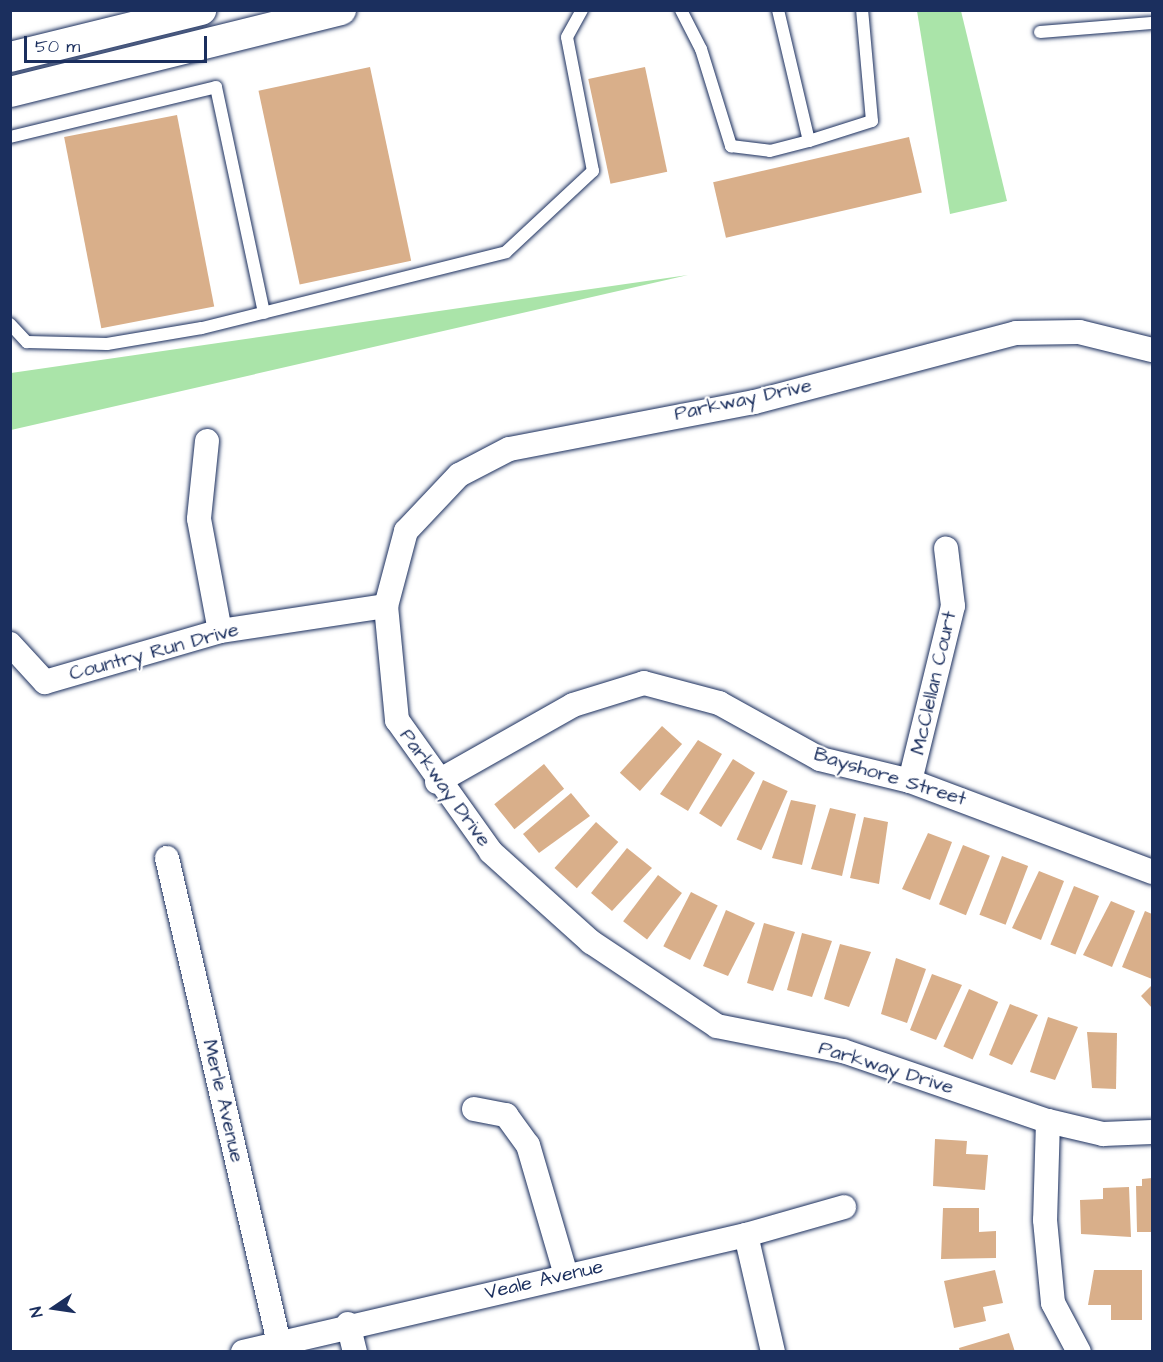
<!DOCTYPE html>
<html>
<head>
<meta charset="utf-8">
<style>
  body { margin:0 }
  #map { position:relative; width:1163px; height:1362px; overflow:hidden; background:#fff; font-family:"Architects Daughter",sans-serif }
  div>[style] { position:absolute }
  .green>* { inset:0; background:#aae4a9 }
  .building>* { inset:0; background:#d9af8a; transform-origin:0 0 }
  .roads { filter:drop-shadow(0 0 2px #1b2f5e) drop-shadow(0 0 2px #1b2f5e) }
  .service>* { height:12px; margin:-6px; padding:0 6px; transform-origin:6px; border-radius:6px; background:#fff }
  .minor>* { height:24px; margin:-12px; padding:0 12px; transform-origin:12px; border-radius:12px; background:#fff }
  .tertiary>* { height:30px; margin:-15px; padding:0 15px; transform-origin:15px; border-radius:15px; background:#fff }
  span { translate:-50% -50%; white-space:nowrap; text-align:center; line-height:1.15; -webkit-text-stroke:4.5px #fff; paint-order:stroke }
  .street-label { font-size:20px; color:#1b2f5e }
  .frame { position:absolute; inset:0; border:12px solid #1b2f5e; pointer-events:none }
  .north { position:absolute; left:24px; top:1278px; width:60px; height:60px; -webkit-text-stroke:4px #fff; paint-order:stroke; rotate:257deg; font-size:16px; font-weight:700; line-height:24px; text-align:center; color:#1b2f5e }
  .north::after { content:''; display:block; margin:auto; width:21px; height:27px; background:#1b2f5e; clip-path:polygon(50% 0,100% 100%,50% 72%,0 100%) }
  .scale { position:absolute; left:24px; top:36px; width:183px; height:27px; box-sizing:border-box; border:3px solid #1b2f5e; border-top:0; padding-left:8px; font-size:18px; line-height:21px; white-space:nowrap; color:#1b2f5e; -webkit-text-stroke:4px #fff; paint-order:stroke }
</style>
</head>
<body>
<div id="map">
  <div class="green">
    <div style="clip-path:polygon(917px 11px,961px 11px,1007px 201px,950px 214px)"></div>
    <div style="clip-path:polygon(688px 275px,11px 430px,11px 373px)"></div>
  </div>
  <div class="building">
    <div style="left:370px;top:67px;width:198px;height:114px;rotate:78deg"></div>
    <div style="left:645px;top:67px;width:107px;height:58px;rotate:78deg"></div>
    <div style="left:177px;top:115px;width:195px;height:115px;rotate:79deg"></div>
    <div style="left:909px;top:137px;width:57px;height:201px;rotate:77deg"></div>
    <div style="left:662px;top:726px;width:27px;height:63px;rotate:42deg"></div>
    <div style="clip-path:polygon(698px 740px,722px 754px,688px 811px,660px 794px)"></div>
    <div style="left:733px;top:759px;width:26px;height:64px;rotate:32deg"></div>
    <div style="left:544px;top:764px;width:32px;height:64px;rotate:51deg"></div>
    <div style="left:763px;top:780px;width:27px;height:65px;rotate:24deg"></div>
    <div style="clip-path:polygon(571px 793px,590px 816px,539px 853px,523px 834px)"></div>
    <div style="clip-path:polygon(791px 800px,816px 805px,802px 865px,772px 858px)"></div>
    <div style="clip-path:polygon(830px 808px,856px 814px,842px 876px,811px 869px)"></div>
    <div style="clip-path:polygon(864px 817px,888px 822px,879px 884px,850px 878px)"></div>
    <div style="left:596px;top:822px;width:30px;height:62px;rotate:42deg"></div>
    <div style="clip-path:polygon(928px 833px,952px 842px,930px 900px,902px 889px)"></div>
    <div style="left:963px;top:845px;width:29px;height:64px;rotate:22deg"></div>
    <div style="clip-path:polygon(627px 848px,652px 868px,612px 911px,591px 893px)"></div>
    <div style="left:1002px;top:856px;width:28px;height:63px;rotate:21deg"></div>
    <div style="clip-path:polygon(1039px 871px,1064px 881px,1041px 940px,1012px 928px)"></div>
    <div style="left:658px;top:875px;width:30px;height:58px;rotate:37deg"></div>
    <div style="left:1074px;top:886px;width:27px;height:63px;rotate:22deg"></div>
    <div style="left:691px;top:892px;width:30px;height:61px;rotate:27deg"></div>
    <div style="clip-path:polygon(1111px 901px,1135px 911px,1112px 967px,1083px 955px)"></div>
    <div style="clip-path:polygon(726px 910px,755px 923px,728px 976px,703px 966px)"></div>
    <div style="clip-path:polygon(1145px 911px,1152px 914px,1152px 979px,1122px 967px)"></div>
    <div style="clip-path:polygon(764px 923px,795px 932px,773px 991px,747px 983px)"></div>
    <div style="clip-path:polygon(802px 933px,832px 941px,812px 997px,787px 990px)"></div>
    <div style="clip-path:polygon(840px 944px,871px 952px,849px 1007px,824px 999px)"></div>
    <div style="clip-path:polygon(896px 958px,926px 969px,907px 1023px,881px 1014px)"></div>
    <div style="clip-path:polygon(932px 974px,962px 985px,936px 1040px,910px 1030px)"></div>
    <div style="clip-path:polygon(1152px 985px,1152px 1008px,1141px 996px)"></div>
    <div style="left:969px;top:989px;width:32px;height:63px;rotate:24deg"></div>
    <div style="clip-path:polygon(1010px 1004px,1038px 1015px,1012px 1065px,989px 1055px)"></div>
    <div style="clip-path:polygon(1048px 1017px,1078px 1027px,1055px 1080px,1030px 1072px)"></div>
    <div style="clip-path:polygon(1087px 1032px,1117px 1033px,1116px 1089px,1092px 1088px)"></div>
    <div style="clip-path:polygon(935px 1139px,967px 1141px,966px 1154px,988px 1155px,985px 1190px,933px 1186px)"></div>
    <div style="clip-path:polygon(1152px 1178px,1152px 1232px,1137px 1232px,1136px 1186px,1142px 1186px,1142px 1179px)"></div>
    <div style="clip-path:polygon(1129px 1187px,1131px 1237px,1081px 1234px,1080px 1200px,1103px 1199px,1103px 1188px)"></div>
    <div style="clip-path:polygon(943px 1208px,979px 1208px,979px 1232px,996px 1231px,996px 1258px,941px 1259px)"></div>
    <div style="clip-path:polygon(995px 1270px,1003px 1303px,983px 1307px,986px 1321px,954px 1328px,944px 1281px)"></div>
    <div style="clip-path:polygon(1094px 1270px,1142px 1270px,1142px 1320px,1111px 1320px,1111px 1305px,1088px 1305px)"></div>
    <div style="clip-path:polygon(1009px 1333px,1015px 1352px,960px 1352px,959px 1348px)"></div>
  </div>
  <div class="roads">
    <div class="service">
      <div style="left:681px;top:10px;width:44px;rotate:62.9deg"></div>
      <div style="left:701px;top:49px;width:102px;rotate:72.8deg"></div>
      <div style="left:731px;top:146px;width:39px;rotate:7deg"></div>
      <div style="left:770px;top:151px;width:40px;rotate:-14.4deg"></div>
      <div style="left:809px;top:141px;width:135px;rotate:-103.3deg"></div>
      <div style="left:1040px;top:32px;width:112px;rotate:-4.6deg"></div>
      <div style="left:10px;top:137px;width:212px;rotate:-13.6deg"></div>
      <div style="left:216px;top:87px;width:231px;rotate:78deg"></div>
      <div style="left:809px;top:141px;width:66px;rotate:-17.6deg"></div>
      <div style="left:872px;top:121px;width:111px;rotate:-95.1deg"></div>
      <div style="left:10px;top:324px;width:25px;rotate:47deg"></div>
      <div style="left:27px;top:342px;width:80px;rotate:1.4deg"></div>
      <div style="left:107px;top:344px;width:96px;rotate:-9.6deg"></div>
      <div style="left:202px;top:328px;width:313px;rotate:-14deg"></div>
      <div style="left:506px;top:252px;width:119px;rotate:-43deg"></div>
      <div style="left:593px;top:171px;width:136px;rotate:-101deg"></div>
      <div style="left:567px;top:37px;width:31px;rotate:-61deg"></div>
    </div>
    <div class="minor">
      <div style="left:1152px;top:350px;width:75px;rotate:-166.1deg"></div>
      <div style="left:1079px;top:332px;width:63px;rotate:179.1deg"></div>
      <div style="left:1016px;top:333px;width:271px;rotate:165.2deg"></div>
      <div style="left:754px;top:402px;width:249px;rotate:169.1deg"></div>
      <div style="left:509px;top:449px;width:56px;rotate:152.5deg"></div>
      <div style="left:459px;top:475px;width:77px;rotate:133.4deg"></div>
      <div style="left:406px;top:531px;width:78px;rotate:104.9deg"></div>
      <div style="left:386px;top:606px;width:115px;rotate:84.5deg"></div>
      <div style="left:397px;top:720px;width:162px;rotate:54.5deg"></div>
      <div style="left:491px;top:852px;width:135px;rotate:42deg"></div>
      <div style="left:591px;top:942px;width:151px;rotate:33.7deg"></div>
      <div style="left:717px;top:1026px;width:128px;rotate:11.2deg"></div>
      <div style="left:843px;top:1051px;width:217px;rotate:18.9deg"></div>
      <div style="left:1048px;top:1121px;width:57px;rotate:13.3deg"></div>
      <div style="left:1103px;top:1134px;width:49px;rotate:-2.3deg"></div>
      <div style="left:207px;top:441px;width:78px;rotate:95.9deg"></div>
      <div style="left:199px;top:519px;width:114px;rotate:79.4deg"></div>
      <div style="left:10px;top:644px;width:52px;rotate:47.4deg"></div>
      <div style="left:45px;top:682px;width:182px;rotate:-16.2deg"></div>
      <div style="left:220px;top:631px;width:168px;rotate:-8.6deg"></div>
      <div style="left:910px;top:781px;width:180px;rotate:-76.2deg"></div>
      <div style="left:953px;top:606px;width:58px;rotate:-96.9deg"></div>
      <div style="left:437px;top:782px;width:156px;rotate:-29.5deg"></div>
      <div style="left:573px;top:705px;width:74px;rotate:-17.2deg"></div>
      <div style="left:644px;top:683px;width:78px;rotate:14.9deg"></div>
      <div style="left:719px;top:703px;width:115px;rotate:29deg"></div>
      <div style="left:820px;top:759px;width:93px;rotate:13.7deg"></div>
      <div style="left:910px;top:781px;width:259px;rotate:20.6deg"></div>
      <div style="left:167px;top:858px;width:498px;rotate:77deg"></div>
      <div style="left:474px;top:1109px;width:33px;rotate:11deg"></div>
      <div style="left:506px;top:1115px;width:37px;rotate:54deg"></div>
      <div style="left:528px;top:1145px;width:135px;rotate:73.7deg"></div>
      <div style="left:1048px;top:1121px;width:99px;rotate:91.7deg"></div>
      <div style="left:1045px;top:1220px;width:83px;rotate:84.5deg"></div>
      <div style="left:1053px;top:1303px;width:55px;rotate:62deg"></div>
      <div style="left:746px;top:1235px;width:120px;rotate:77deg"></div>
      <div style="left:348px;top:1324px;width:29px;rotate:76deg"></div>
      <div style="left:243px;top:1352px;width:516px;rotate:-13.09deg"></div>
      <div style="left:746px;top:1235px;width:102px;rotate:-15.9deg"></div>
    </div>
    <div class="tertiary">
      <div style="left:10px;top:57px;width:197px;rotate:-13.8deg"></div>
      <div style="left:10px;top:92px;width:341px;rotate:-13.9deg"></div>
    </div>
  </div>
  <div class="street-label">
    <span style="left:743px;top:400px;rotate:-12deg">Parkway Drive</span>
    <span style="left:154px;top:652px;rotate:-15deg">Country Run Drive</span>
    <span style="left:934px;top:683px;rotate:-77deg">McClellan Court</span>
    <span style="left:890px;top:777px;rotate:17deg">Bayshore Street</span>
    <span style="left:445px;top:788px;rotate:54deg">Parkway Drive</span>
    <span style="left:886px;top:1068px;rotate:17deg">Parkway Drive</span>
    <span style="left:223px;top:1101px;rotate:77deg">Merle Avenue</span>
    <span style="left:544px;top:1280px;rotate:-13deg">Veale Avenue</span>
  </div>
  <div class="frame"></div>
  <div class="north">N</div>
  <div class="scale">50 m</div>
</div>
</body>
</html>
